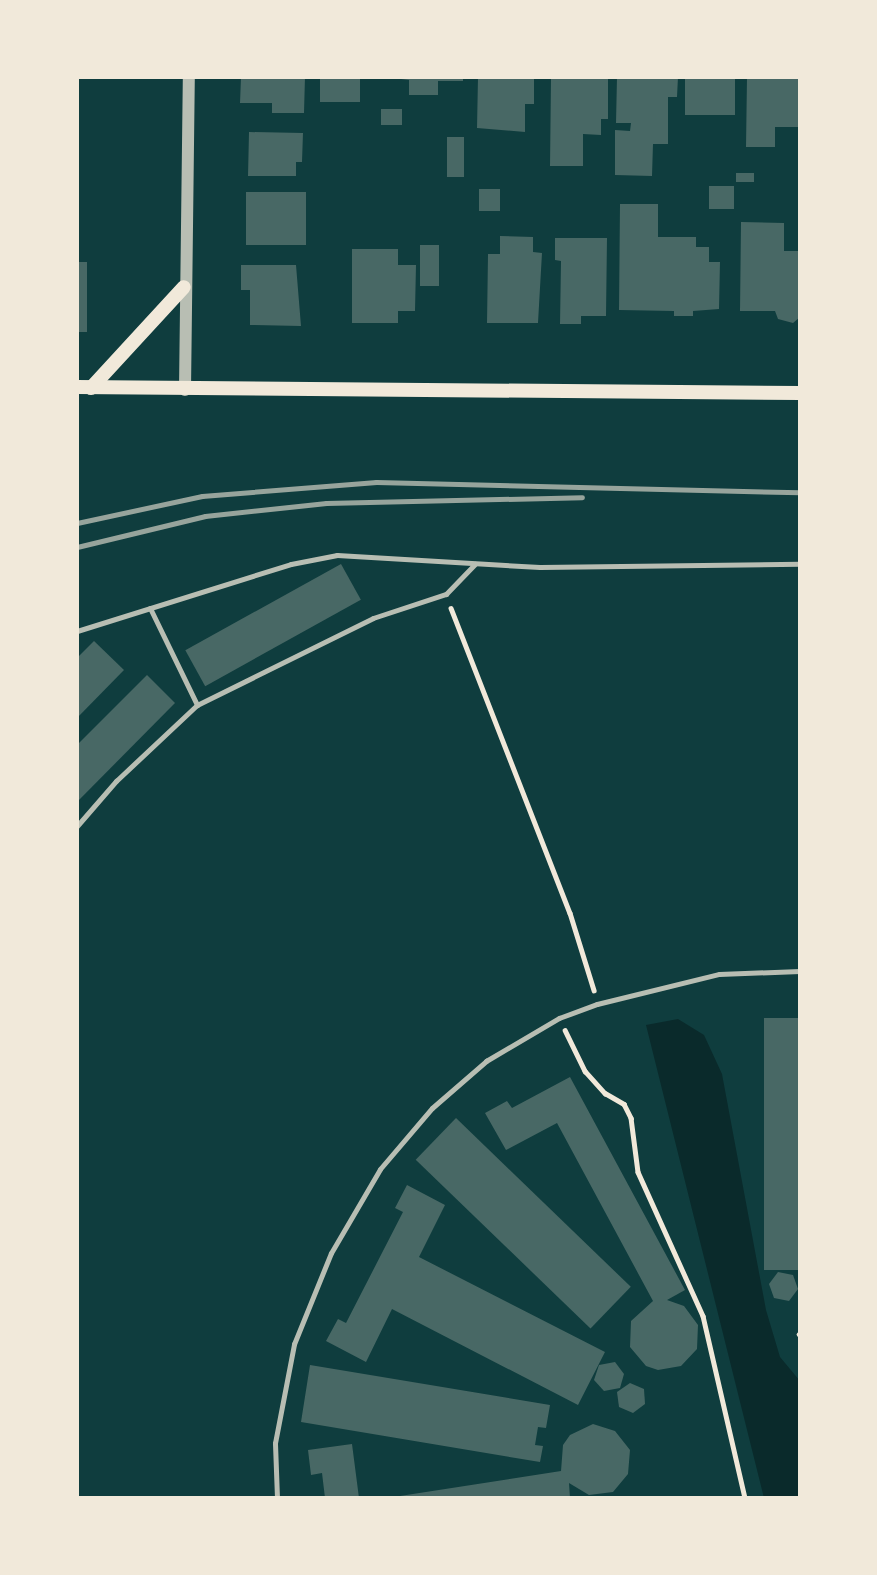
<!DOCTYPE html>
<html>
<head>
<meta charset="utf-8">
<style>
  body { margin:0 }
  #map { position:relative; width:877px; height:1575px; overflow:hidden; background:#0f3d3e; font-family:"Asap Condensed",sans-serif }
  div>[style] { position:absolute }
  .water>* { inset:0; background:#0a2a2b }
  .building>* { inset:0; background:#486865; transform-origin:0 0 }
  .path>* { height:4.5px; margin:-2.25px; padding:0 2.25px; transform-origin:2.25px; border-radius:2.25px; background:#f1e9da }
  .service>* { height:5px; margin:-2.5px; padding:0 2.5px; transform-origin:2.5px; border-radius:2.5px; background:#b8beb3 }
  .tertiary>* { height:12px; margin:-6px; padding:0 6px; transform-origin:6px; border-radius:6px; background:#b8beb3 }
  .secondary>* { height:14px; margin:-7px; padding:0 7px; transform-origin:7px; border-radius:7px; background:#f1e9da }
  .rail>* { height:5px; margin:-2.5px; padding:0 2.5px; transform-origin:2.5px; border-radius:2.5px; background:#97a49c }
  span { translate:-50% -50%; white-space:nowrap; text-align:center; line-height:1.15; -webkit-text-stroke:7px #f1e9da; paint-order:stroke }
  .frame { position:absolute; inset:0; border:79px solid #f1e9da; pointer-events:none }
</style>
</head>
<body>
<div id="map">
  <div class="water">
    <div style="clip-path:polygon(678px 1019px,704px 1035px,722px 1074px,766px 1310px,780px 1357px,800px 1381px,800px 1498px,764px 1498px,646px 1025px)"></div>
  </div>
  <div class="building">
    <div style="clip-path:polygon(241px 77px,305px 77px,304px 113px,272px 113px,272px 103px,240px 103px)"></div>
    <div style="left:320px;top:77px;width:40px;height:25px"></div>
    <div style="clip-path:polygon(385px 77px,463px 77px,463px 81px,438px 81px,438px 95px,409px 95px,409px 80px)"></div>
    <div style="clip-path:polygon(478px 77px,534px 77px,534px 104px,525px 104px,525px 132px,477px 128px)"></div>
    <div style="clip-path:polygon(551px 77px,608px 77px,608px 119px,601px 119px,601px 135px,583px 134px,583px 166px,550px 166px)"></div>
    <div style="clip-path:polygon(617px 77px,678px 77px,677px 97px,668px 97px,668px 144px,653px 144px,652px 176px,615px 175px,615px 130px,630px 131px,631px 123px,616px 123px)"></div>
    <div style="left:685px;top:77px;width:50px;height:38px"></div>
    <div style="clip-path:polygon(747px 77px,800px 77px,800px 127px,775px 127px,775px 147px,746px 147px)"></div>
    <div style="left:381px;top:109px;width:21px;height:16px"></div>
    <div style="clip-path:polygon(249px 132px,303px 133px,302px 162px,296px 162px,296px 176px,248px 176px)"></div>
    <div style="left:447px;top:137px;width:17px;height:40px"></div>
    <div style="left:736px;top:173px;width:18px;height:9px"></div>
    <div style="left:709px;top:186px;width:25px;height:23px"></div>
    <div style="left:479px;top:189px;width:21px;height:22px"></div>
    <div style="left:246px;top:192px;width:60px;height:53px"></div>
    <div style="clip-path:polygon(620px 204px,658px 204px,658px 237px,696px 237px,696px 247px,709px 247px,709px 262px,720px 262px,719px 309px,693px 311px,693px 316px,674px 316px,674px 311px,619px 310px)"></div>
    <div style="clip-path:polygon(741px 222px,784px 223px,784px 251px,800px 251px,800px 317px,793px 323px,778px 319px,775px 311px,740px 311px)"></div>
    <div style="clip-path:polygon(500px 236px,533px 237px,533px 252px,542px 253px,538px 323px,487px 323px,488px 254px,500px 254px)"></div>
    <div style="clip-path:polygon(555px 238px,607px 238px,606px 316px,581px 316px,581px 324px,560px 324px,561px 261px,555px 260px)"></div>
    <div style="left:420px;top:245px;width:19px;height:41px"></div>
    <div style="clip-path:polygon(352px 249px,398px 249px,398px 265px,416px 265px,415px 311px,398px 311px,398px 323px,352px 323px)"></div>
    <div style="left:77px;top:262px;width:10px;height:70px"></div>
    <div style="clip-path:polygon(241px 265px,296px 265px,301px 326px,250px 325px,250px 290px,241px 290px)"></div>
    <div style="left:341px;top:564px;width:41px;height:178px;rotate:61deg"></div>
    <div style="clip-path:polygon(94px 641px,124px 670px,77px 718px,77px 658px)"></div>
    <div style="clip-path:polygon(147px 675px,175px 703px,77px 802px,77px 745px)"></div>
    <div style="left:764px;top:1018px;width:36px;height:252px"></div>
    <div style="clip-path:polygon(570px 1077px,685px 1290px,667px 1300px,684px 1306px,698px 1325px,697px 1349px,681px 1366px,658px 1370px,646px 1366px,630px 1347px,631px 1321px,653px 1301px,557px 1123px,506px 1150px,485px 1113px,507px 1101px,512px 1108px)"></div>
    <div style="left:456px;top:1118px;width:243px;height:58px;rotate:44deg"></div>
    <div style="clip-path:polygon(407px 1185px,445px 1205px,419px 1257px,605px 1352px,578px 1405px,392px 1309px,366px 1362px,326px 1341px,338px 1319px,346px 1323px,403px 1212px,395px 1208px)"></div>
    <div style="clip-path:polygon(778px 1272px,793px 1275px,798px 1289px,789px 1301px,774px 1298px,769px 1284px)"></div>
    <div style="clip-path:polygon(615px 1362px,624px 1374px,620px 1388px,604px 1391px,594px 1380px,599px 1365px)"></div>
    <div style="clip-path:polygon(310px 1365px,550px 1405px,546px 1428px,538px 1427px,535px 1445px,543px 1446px,540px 1462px,301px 1422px)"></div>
    <div style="clip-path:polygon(630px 1383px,644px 1389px,645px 1404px,633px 1413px,619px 1407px,617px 1392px)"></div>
    <div style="clip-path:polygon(593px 1424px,615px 1431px,630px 1450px,628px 1474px,613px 1492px,589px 1495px,569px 1483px,570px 1498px,387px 1498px,561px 1471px,563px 1445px,570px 1435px)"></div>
    <div style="clip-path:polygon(352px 1444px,359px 1498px,325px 1498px,322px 1473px,311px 1475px,308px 1450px)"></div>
  </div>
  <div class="path">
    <div style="left:451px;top:608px;width:327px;rotate:68.7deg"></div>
    <div style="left:570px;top:913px;width:81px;rotate:72.7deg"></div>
    <div style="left:565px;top:1030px;width:46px;rotate:64deg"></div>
    <div style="left:585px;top:1071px;width:30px;rotate:48deg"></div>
    <div style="left:605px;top:1093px;width:22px;rotate:30deg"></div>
    <div style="left:624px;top:1104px;width:16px;rotate:63deg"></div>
    <div style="left:631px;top:1118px;width:54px;rotate:82.6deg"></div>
    <div style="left:638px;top:1172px;width:158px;rotate:65.7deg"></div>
    <div style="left:703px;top:1316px;width:187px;rotate:77deg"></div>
    <div style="left:799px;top:1334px;width:1px;rotate:45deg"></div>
  </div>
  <div class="service">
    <div style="left:150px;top:608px;width:108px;rotate:64.1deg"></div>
    <div style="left:77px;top:631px;width:224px;rotate:-17.4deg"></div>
    <div style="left:291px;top:564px;width:47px;rotate:-11.1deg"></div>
    <div style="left:337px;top:555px;width:203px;rotate:3.4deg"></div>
    <div style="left:540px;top:567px;width:260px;rotate:-0.7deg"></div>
    <div style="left:77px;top:826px;width:60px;rotate:-49.1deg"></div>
    <div style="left:116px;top:781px;width:111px;rotate:-43.2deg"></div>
    <div style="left:197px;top:705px;width:196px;rotate:-26.3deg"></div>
    <div style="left:373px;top:618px;width:77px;rotate:-18.2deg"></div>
    <div style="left:446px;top:594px;width:42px;rotate:-46deg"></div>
    <div style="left:277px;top:1498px;width:55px;rotate:-92.1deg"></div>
    <div style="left:275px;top:1443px;width:101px;rotate:-79.1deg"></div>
    <div style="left:294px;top:1344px;width:98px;rotate:-67.9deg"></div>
    <div style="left:331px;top:1253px;width:97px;rotate:-59.7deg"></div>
    <div style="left:380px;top:1169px;width:80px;rotate:-49.6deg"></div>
    <div style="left:432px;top:1108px;width:72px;rotate:-41deg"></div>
    <div style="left:486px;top:1061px;width:85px;rotate:-30.5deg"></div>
    <div style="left:559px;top:1018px;width:40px;rotate:-20.2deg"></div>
    <div style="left:597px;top:1004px;width:126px;rotate:-13.8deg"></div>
    <div style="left:719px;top:974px;width:81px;rotate:-2.1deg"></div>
  </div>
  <div class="tertiary">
    <div style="left:185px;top:390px;width:313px;rotate:-89.3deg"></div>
  </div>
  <div class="secondary">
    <div style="left:77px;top:387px;width:723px;rotate:0.48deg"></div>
    <div style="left:91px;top:388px;width:137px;rotate:-47.4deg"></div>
  </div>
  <div class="rail">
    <div style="left:77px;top:523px;width:128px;rotate:-12.2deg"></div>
    <div style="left:202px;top:496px;width:175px;rotate:-4.6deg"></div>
    <div style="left:376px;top:482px;width:424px;rotate:1.4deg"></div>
    <div style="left:77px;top:547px;width:132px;rotate:-13.6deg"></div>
    <div style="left:205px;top:516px;width:122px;rotate:-6.1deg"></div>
    <div style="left:326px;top:503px;width:256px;rotate:-1.3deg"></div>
  </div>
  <div class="frame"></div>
</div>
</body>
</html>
